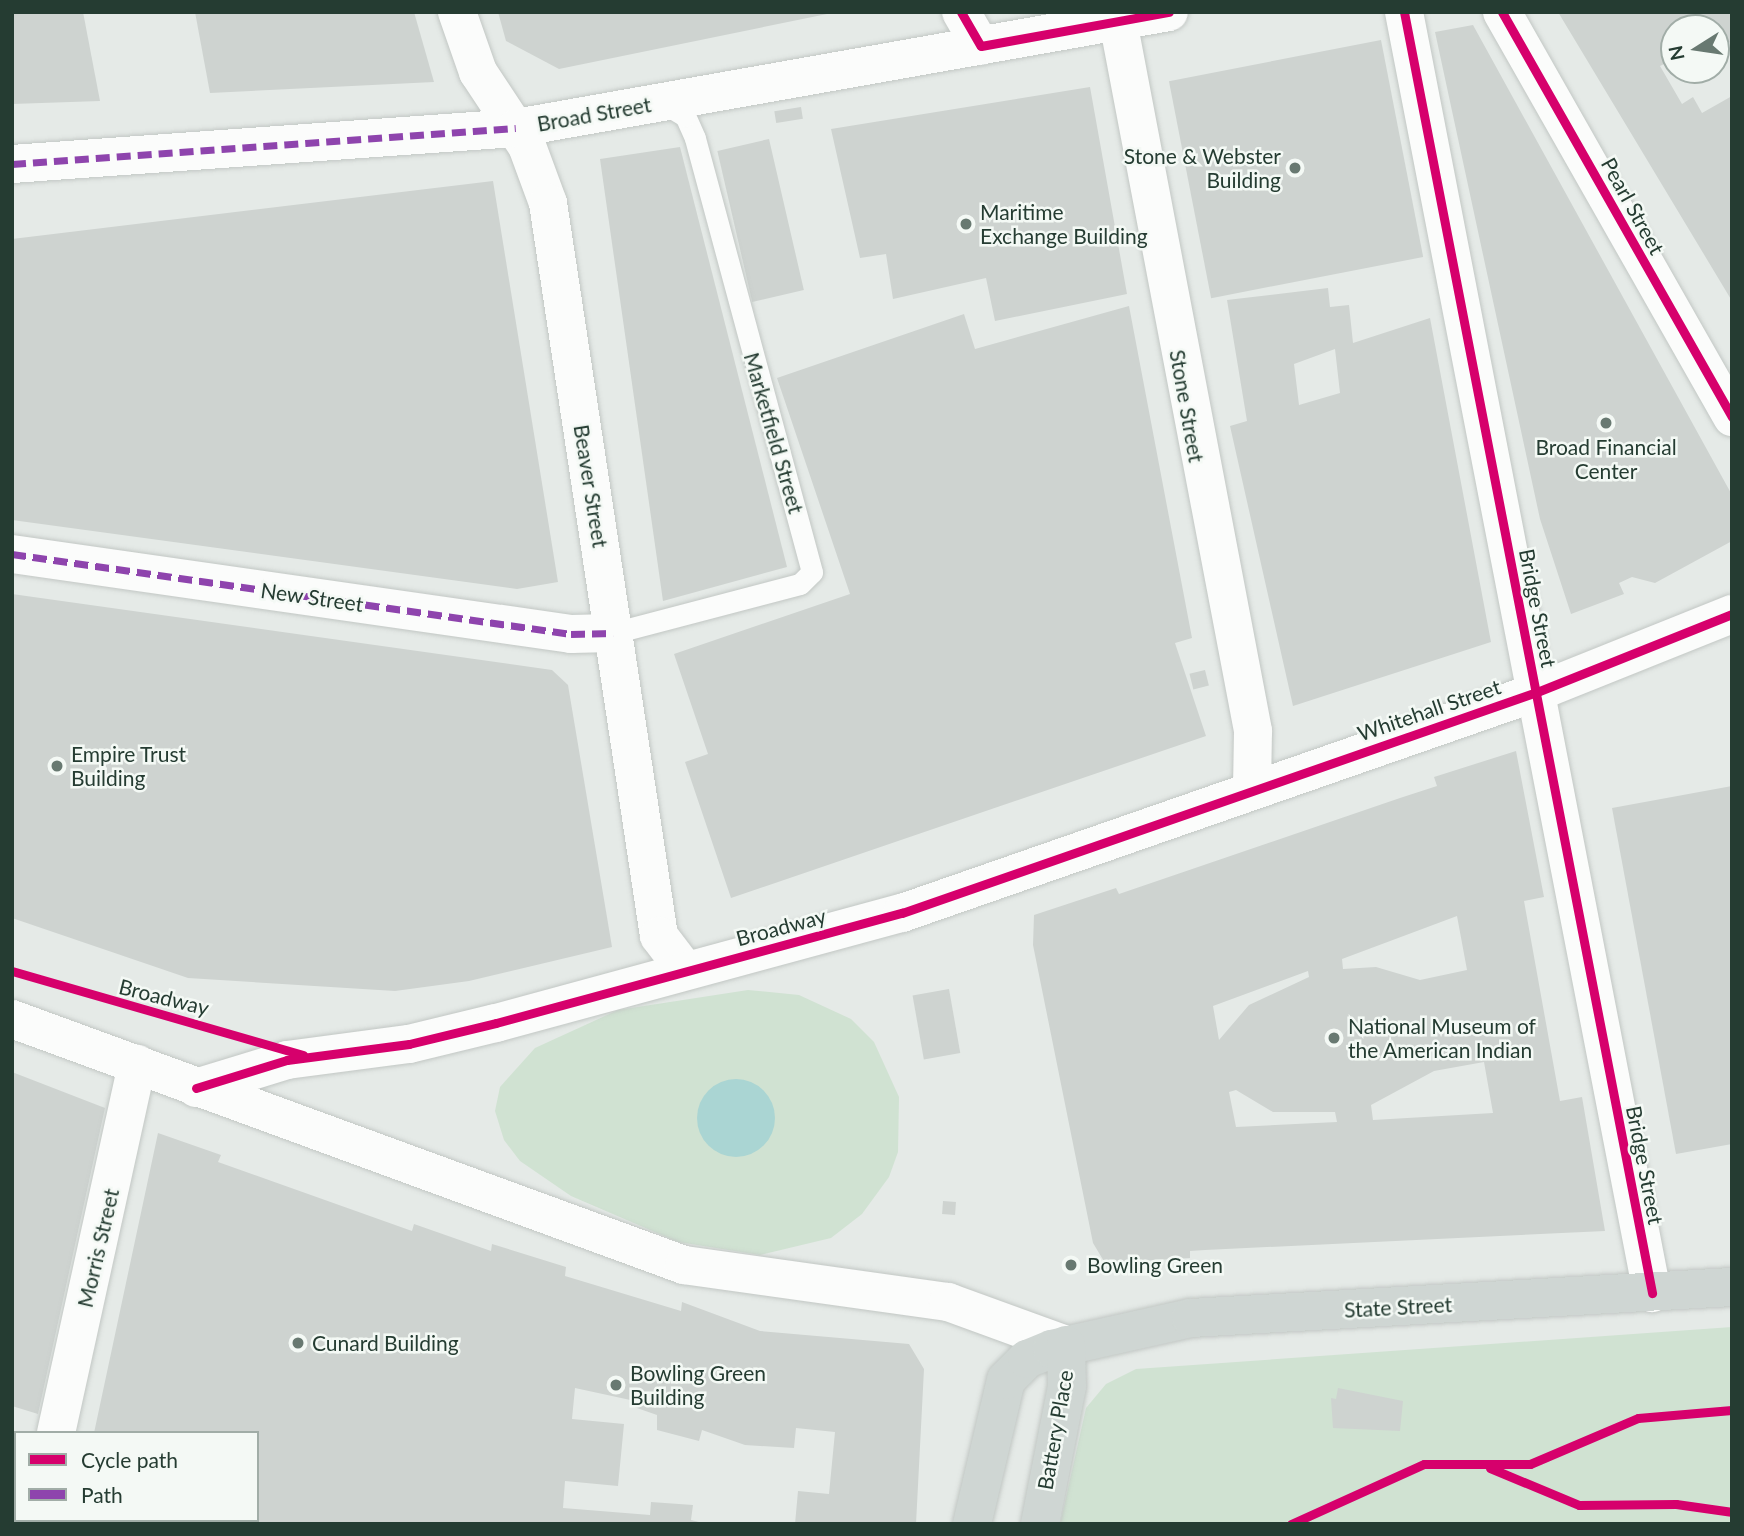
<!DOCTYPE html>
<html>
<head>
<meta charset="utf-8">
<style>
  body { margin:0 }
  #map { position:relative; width:1744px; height:1536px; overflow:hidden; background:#e5eae7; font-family:Lato,sans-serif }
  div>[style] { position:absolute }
  .green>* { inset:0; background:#d0e2d2 }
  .water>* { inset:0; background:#aad5d3 }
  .round { border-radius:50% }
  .building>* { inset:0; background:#ced3d0; transform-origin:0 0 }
  .roads { filter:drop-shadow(0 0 2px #c2c7c4) drop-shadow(0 0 2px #c2c7c4) }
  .lane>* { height:21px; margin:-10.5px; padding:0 10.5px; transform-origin:10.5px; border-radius:10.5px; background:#fbfcfb }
  .street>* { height:38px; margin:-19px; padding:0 19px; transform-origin:19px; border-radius:19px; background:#fbfcfb }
  .secondary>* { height:38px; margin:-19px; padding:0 19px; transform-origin:19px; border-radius:19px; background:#fbfcfb }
  .primary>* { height:38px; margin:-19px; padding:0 19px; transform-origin:19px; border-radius:19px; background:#cfd6d3 }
  .quiet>* { height:7px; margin-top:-3.5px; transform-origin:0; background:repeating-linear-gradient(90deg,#8e44ad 0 14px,transparent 0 21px) }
  .cycleway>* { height:9px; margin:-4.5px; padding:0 4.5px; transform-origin:4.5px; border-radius:4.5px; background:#d6006c }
  .dots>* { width:19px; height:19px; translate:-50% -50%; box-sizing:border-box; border:4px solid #f4f9f5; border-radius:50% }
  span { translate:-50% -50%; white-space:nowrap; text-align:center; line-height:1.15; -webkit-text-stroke:5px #f4f9f5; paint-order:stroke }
  .street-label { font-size:21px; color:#253c32 }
  .poi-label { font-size:21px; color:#253c32 }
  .right { translate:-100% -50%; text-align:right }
  .left { translate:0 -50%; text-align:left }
  .frame { position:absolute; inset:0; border:14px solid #253c32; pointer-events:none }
  .legend { position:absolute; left:14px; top:1431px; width:245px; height:91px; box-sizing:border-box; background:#f4f9f5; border:2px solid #a1ada7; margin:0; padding:9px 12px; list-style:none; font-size:21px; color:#253c32 }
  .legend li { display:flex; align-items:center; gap:14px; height:35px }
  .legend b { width:35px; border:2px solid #a1ada7 }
  .north { position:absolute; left:1660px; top:14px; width:70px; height:70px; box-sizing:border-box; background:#f4f9f5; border:2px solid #a1ada7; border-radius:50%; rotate:258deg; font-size:19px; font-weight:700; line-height:28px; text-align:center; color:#253c32 }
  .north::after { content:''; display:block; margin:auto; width:24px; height:32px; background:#687971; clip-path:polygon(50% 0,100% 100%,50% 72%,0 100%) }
</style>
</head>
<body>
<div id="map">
  <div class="green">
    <div style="clip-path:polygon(748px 990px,799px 995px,851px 1019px,874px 1042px,899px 1097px,898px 1152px,889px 1177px,862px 1214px,831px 1238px,760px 1255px,678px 1242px,571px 1196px,520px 1161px,504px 1140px,495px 1111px,500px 1087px,535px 1048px,618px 1010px)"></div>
    <div style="clip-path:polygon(1732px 1327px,1732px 1524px,1060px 1524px,1086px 1408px,1106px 1384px,1136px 1369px)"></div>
  </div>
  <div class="water">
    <div class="round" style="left:697px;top:1079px;width:78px;height:78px"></div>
  </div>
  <div class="building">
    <div style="clip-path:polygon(12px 12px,83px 12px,100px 101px,12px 104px)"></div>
    <div style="clip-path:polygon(195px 12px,414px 12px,434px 82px,210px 93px)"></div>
    <div style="clip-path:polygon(498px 12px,832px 12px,832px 13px,559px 69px,506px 41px)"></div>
    <div style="clip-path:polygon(1558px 12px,1732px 12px,1732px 45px,1716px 28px,1674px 28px,1674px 59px,1660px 66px,1682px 104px,1693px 97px,1702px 113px,1732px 96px,1732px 301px)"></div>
    <div style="clip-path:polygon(1473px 25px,1732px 495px,1732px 541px,1655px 583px,1632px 577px,1619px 583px,1624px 594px,1571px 614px,1540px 519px,1435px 32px)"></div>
    <div style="left:1381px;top:40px;width:221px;height:216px;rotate:79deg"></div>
    <div style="clip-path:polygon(1090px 87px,1127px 294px,995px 321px,986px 278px,893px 299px,886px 254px,860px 258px,831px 129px)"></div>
    <div style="left:801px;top:107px;width:12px;height:27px;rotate:81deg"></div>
    <div style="left:769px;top:139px;width:155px;height:53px;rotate:77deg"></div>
    <div style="clip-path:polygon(680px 147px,787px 567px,663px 601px,600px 159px)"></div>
    <div style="clip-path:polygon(493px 181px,558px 582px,517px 589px,12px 520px,12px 239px)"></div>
    <div style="clip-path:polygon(evenodd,1328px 288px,1330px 307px,1349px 305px,1353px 343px,1430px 318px,1491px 642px,1293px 706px,1230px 426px,1247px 421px,1227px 300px,1328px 288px,1335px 349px,1340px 393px,1299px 405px,1294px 364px,1335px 349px)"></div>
    <div style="clip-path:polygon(1129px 306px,1192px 638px,1175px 643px,1206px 736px,731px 898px,685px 762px,708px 754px,674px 654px,850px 594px,777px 378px,964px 314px,975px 349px)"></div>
    <div style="clip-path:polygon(12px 594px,552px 670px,568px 685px,612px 947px,469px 981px,395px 991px,188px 978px,12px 918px)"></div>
    <div style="left:1205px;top:670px;width:16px;height:16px;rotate:76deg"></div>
    <div style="clip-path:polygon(evenodd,1516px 751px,1544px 897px,1524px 901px,1560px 1101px,1582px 1097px,1605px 1231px,1205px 1250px,1190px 1251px,1190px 1258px,1105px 1263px,1093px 1243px,1033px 945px,1034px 915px,1116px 888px,1119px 894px,1400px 798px,1437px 786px,1434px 777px,1516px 751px,1457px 916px,1467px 970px,1420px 980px,1376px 967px,1343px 969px,1342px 959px,1457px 916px,1516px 751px,1308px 971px,1309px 977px,1249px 1005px,1219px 1040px,1213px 1006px,1308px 971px,1516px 751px,1484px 1062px,1493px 1113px,1373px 1120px,1371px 1105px,1434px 1071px,1484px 1062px,1516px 751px,1236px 1090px,1273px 1112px,1335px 1112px,1337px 1122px,1236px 1127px,1229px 1092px,1236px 1090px)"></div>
    <div style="clip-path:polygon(1732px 786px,1732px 1144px,1676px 1154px,1612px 808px)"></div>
    <div style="left:949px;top:989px;width:65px;height:37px;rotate:80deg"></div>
    <div style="clip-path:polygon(12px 1072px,105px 1108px,38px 1414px,12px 1406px)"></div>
    <div style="clip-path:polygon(158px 1133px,221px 1155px,218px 1162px,412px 1231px,414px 1224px,491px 1251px,492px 1244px,566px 1267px,565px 1276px,681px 1311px,682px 1302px,760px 1331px,909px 1344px,924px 1369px,916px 1524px,795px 1524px,798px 1491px,829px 1494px,835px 1432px,796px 1428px,794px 1448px,745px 1445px,702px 1430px,699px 1441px,657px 1430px,657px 1415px,634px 1407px,635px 1401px,575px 1388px,572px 1419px,624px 1424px,618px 1486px,565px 1481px,563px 1508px,650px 1515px,651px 1502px,693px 1505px,691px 1520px,707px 1524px,74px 1524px,257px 1520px,257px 1433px,94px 1433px)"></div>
    <div style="left:943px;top:1201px;width:13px;height:13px;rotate:4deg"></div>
    <div style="clip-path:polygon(1338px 1388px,1403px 1401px,1400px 1431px,1333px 1428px,1331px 1398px,1336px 1399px)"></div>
  </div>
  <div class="roads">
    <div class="lane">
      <div style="left:613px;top:633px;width:193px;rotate:-14.7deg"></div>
      <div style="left:800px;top:584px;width:17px;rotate:-45deg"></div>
      <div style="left:812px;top:572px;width:449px;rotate:-105.1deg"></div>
      <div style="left:695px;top:138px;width:24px;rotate:-114deg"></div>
      <div style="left:685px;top:116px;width:26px;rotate:-149deg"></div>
    </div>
    <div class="street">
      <div style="left:457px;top:12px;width:64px;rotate:70.7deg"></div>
      <div style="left:478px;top:72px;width:89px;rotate:56.5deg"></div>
      <div style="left:527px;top:146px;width:61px;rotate:69.8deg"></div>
      <div style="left:548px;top:203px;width:741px;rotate:81.39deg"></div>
      <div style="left:659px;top:936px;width:43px;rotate:52.6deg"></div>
      <div style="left:961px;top:12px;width:39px;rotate:60deg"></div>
      <div style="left:1404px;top:12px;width:1305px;rotate:79.04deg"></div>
      <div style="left:1502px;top:12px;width:466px;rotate:60.4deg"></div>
      <div style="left:1118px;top:21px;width:723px;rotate:79.23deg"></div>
      <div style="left:1253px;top:731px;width:58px;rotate:91deg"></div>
      <div style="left:12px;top:164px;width:505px;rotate:-4.09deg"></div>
      <div style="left:516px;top:128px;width:663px;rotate:-10.07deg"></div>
      <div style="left:12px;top:554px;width:565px;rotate:8.14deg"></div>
      <div style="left:571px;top:634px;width:42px;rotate:-1.4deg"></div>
      <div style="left:196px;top:1088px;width:95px;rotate:-17.1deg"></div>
      <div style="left:287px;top:1060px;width:123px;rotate:-7.5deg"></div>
      <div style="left:409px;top:1044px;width:89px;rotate:-13.6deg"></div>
      <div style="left:496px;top:1023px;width:421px;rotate:-15.2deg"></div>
      <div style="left:902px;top:913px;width:672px;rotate:-19.19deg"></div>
      <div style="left:1537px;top:692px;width:210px;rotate:-21.8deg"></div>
      <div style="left:56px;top:1433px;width:378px;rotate:-77.6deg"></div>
      <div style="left:35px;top:1524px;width:4px;rotate:-76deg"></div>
    </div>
    <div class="secondary">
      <div style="left:12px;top:1019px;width:716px;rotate:20.11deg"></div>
      <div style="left:684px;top:1265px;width:267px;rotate:8deg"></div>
      <div style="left:948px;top:1302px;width:126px;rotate:20deg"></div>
    </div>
    <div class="primary">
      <div style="left:972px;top:1524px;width:148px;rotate:-76.7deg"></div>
      <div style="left:1006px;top:1380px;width:30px;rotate:-45deg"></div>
      <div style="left:1027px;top:1359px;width:27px;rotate:-22deg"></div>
      <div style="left:1052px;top:1349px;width:142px;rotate:-12.6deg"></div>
      <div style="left:1191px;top:1318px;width:542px;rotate:-3.28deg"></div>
      <div style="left:1040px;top:1524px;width:141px;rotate:-78.9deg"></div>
      <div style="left:1067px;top:1386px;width:41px;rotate:-91.4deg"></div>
    </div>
  </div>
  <div class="quiet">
    <div style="left:12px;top:164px;width:505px;rotate:-4.09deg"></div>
    <div style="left:12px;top:554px;width:565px;rotate:8.14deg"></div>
    <div style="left:571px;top:634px;width:42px;rotate:-1.4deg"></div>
  </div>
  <div class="cycleway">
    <div style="left:961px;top:12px;width:39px;rotate:60deg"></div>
    <div style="left:981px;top:46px;width:191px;rotate:-10.3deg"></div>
    <div style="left:1404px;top:12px;width:1305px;rotate:79.04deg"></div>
    <div style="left:1502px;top:12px;width:466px;rotate:60.4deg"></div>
    <div style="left:12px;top:971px;width:303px;rotate:16.1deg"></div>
    <div style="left:196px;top:1088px;width:95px;rotate:-17.1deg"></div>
    <div style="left:287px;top:1060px;width:123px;rotate:-7.5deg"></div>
    <div style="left:409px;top:1044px;width:89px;rotate:-13.6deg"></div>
    <div style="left:496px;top:1023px;width:421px;rotate:-15.2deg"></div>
    <div style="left:902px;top:913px;width:672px;rotate:-19.19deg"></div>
    <div style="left:1537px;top:692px;width:210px;rotate:-21.8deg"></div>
    <div style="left:1490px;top:1468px;width:96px;rotate:22.6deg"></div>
    <div style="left:1579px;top:1505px;width:97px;rotate:-0.6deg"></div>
    <div style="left:1676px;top:1504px;width:57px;rotate:8.1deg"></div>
    <div style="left:1291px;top:1524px;width:146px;rotate:-24.3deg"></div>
    <div style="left:1424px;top:1464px;width:106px"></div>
    <div style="left:1530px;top:1464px;width:117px;rotate:-23.1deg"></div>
    <div style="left:1638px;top:1418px;width:94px;rotate:-4.9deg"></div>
  </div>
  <div class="dots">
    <div style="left:1295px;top:168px;background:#687971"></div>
    <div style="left:966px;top:224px;background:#687971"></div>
    <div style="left:1606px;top:423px;background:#687971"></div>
    <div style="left:57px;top:766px;background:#687971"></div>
    <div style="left:1334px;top:1038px;background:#687971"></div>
    <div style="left:1071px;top:1265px;background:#687971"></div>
    <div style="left:298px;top:1343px;background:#687971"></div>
    <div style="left:616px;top:1385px;background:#687971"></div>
  </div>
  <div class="street-label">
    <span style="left:594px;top:114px;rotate:-10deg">Broad Street</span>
    <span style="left:1633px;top:206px;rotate:61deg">Pearl Street</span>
    <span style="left:1187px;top:406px;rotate:80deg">Stone Street</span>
    <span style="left:774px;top:433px;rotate:74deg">Marketfield Street</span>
    <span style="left:591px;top:486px;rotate:81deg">Beaver Street</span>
    <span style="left:312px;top:597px;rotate:8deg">New Street</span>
    <span style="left:1538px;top:608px;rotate:79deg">Bridge Street</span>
    <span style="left:1429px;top:710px;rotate:-19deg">Whitehall Street</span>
    <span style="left:781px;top:927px;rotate:-15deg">Broadway</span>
    <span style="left:164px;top:997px;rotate:14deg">Broadway</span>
    <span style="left:1645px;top:1165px;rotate:79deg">Bridge Street</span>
    <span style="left:98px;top:1248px;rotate:-77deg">Morris Street</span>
    <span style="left:1398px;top:1307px;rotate:-3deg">State Street</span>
    <span style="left:1055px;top:1430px;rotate:-80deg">Battery Place</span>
  </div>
  <div class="poi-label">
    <span class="right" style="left:1281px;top:168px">Stone &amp; Webster<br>Building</span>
    <span class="left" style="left:980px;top:224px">Maritime<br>Exchange Building</span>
    <span style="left:1606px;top:459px">Broad Financial<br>Center</span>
    <span class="left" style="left:71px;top:766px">Empire Trust<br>Building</span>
    <span class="left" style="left:1348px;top:1038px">National Museum of<br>the American Indian</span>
    <span class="left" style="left:1087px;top:1265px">Bowling Green</span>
    <span class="left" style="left:312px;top:1343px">Cunard Building</span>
    <span class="left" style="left:630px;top:1385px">Bowling Green<br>Building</span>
  </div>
  <div class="frame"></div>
  <ul class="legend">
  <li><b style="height:9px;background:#d6006c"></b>Cycle path</li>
  <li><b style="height:9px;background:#8e44ad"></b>Path</li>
  </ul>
  <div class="north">N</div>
</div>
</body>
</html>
